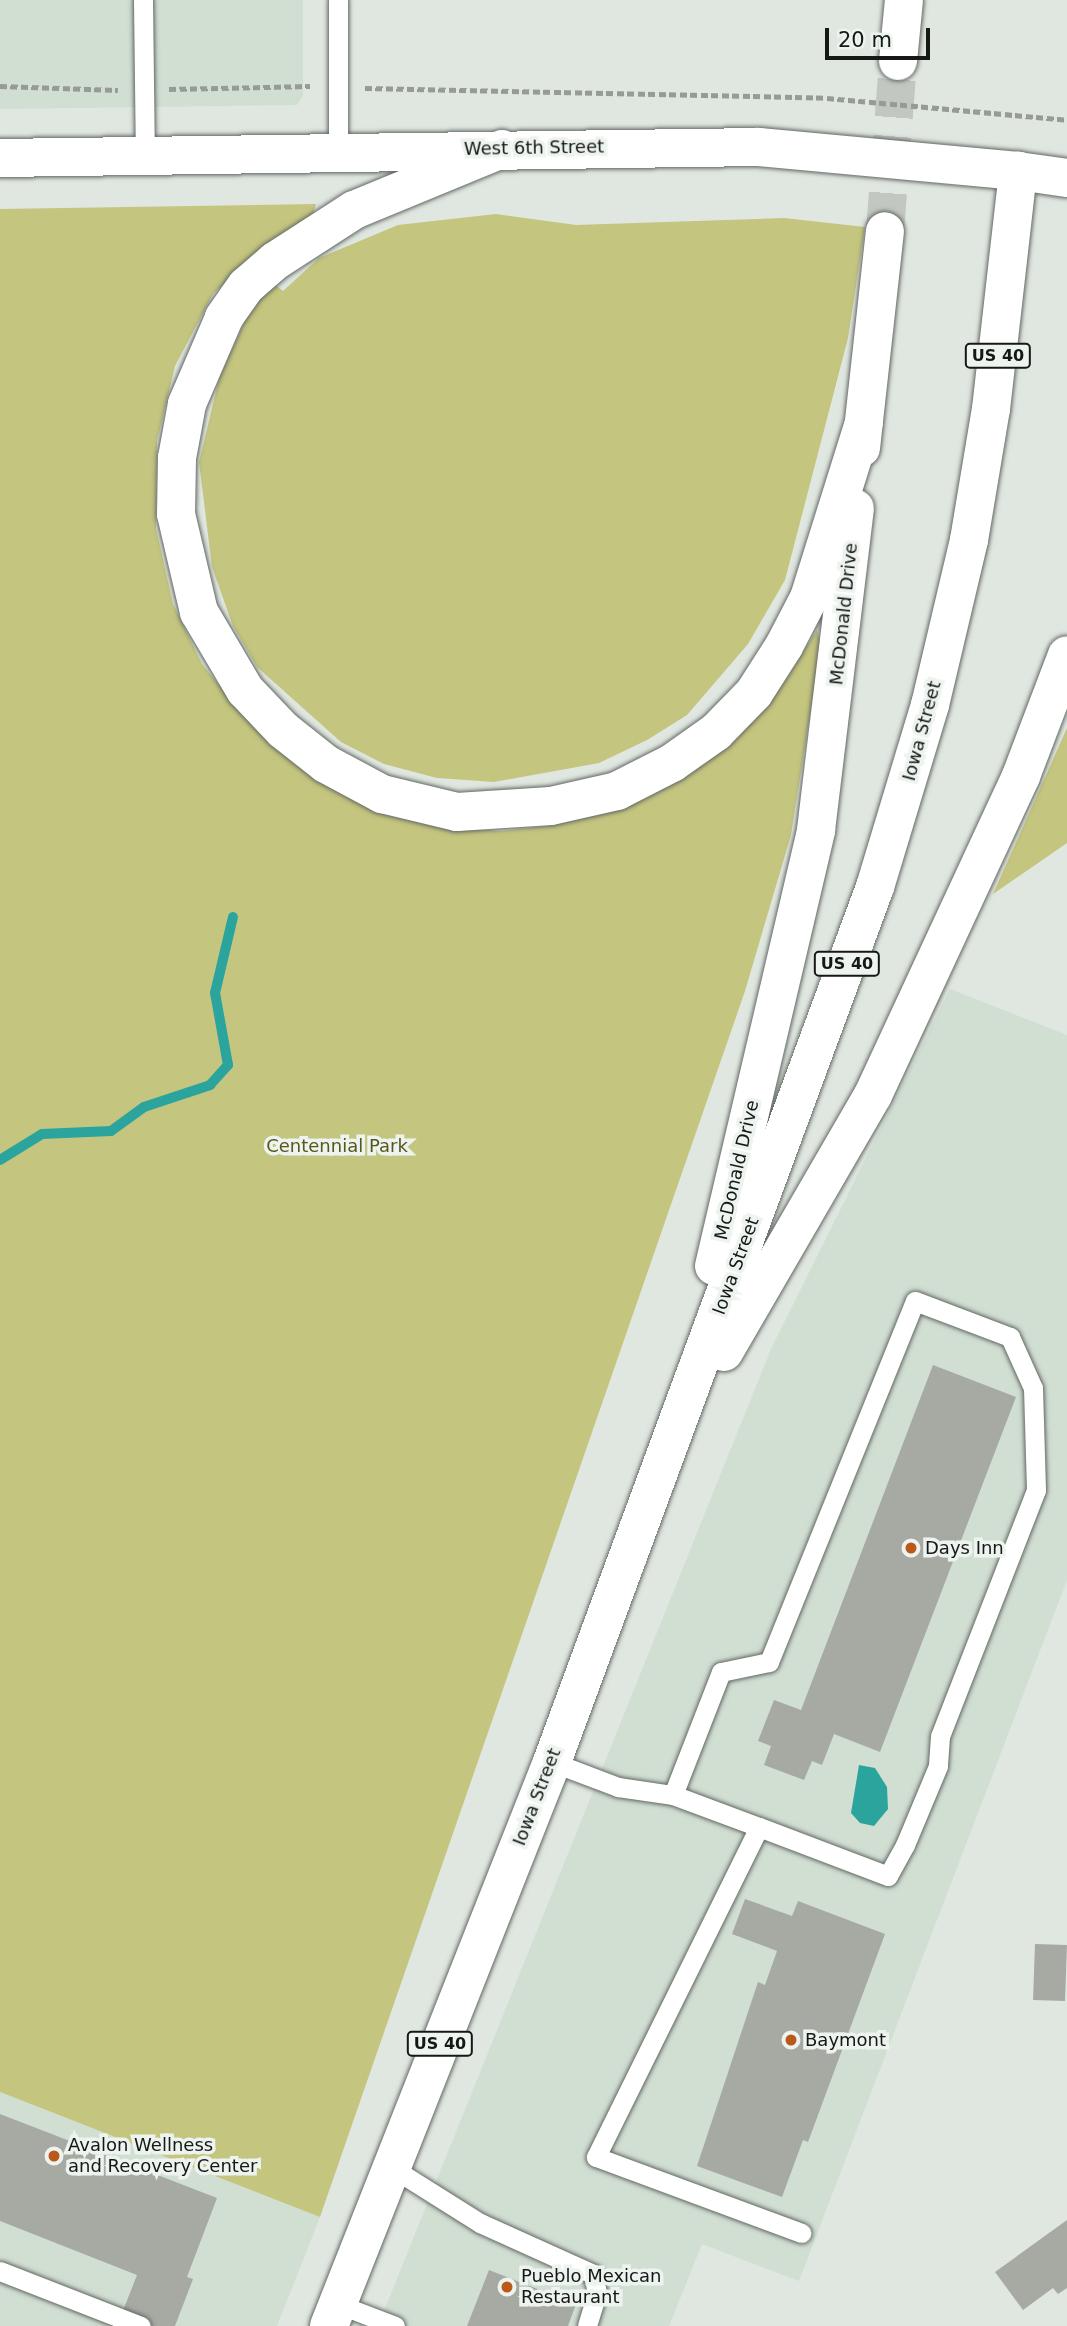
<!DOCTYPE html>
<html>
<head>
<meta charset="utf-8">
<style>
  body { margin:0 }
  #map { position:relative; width:1067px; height:2326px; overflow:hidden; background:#e0e6e0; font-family:"DejaVu Sans",sans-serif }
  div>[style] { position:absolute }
  .built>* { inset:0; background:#d1ded2 }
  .green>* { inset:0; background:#c4c57f }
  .water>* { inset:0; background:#2ca49e }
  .stream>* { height:10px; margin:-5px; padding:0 5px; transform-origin:5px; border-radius:5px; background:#2ca49e }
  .building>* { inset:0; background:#a6aaa3; transform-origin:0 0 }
  .highway-tunnel>* { height:38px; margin-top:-19px; transform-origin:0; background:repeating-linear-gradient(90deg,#c2c7c2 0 38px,transparent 0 57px) }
  .path>* { height:4.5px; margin-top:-2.25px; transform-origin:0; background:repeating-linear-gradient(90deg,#969b96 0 7px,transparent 0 10.5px) }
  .roads { filter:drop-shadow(0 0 2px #626863) drop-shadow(0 0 2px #626863) }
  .lane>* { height:19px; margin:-9.5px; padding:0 9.5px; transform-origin:9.5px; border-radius:9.5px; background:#fff }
  .primary>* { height:38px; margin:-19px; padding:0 19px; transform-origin:19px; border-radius:19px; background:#fff }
  .highway>* { height:38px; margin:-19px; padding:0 19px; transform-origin:19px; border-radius:19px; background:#fff }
  .dots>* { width:19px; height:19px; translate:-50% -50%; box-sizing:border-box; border:4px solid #edf3ee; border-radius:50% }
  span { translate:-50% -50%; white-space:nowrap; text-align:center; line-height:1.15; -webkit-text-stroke:7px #edf3ee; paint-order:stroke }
  .shield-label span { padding:2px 5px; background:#edf3ee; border:2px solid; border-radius:5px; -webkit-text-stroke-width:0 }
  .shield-label { font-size:16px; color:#161816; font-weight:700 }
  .street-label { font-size:18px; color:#161816 }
  .park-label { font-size:18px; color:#57571c }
  .poi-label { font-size:18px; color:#161816 }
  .left { translate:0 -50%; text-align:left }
  .scale { position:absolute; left:825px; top:28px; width:105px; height:32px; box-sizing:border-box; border:4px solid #161816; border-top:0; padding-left:9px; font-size:21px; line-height:24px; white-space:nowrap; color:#161816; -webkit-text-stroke:5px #edf3ee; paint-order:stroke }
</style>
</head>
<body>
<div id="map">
  <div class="built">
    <div style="clip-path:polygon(0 0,303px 0,303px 95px,297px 105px,0 109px)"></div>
    <div style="clip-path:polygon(950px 989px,1067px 1035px,1067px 1580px,799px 2281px,702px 2244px,669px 2326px,378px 2326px,771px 1349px)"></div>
    <div style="clip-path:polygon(0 2092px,320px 2217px,277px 2326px,0 2326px)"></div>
  </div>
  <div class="green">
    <div style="clip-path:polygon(316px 204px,313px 214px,265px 245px,213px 294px,175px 366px,157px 441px,156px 528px,173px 604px,202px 664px,240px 711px,448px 827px,500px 831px,548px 826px,600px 814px,748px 723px,786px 679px,817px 630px,821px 645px,791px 835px,745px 991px,320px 2217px,0 2092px,0 209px)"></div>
    <div style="clip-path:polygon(496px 214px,576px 225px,784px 218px,865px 227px,848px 338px,785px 580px,748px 644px,687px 715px,647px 740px,599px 763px,494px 782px,437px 778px,384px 764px,341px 742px,257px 667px,233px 626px,212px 567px,199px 462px,220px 375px,251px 308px,271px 281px,283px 291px,319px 258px,398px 225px)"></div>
    <div style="clip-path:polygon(1067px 728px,1067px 843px,993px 894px,1022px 829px)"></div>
  </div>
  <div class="water">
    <div style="clip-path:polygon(859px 1765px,875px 1768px,887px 1787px,888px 1809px,874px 1826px,860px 1823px,851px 1813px)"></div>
  </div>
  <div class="stream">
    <div style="left:0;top:1160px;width:49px;rotate:-31.8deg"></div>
    <div style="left:42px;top:1134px;width:69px;rotate:-2.5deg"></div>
    <div style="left:111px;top:1131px;width:41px;rotate:-36deg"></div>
    <div style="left:144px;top:1107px;width:70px;rotate:-18.4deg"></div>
    <div style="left:210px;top:1085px;width:27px;rotate:-48deg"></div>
    <div style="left:228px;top:1065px;width:73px;rotate:-100.2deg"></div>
    <div style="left:215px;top:993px;width:78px;rotate:-76.7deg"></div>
  </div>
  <div class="building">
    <div style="clip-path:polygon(933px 1365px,1016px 1397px,880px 1752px,834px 1734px,822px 1765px,812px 1761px,804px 1780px,764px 1765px,771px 1746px,758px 1741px,774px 1700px,801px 1710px)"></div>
    <div style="clip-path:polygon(745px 1899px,792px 1916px,798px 1901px,885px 1934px,808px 2142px,803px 2140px,782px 2197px,697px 2166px,758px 1982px,765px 1985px,777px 1951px,732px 1934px)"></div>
    <div style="left:1035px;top:1944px;width:32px;height:56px;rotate:2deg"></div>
    <div style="clip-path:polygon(0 2114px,217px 2198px,187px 2277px,193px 2279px,175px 2326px,117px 2326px,137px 2275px,0 2221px)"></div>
    <div style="clip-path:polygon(1067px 2220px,1067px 2288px,1058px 2294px,1053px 2288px,1023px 2310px,995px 2272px)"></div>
    <div style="clip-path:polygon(489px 2270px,576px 2304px,568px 2326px,467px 2326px)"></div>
  </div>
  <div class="highway-tunnel">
    <div style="left:885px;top:231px;width:170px;rotate:-85.6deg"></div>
  </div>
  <div class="path">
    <div style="left:0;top:86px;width:118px;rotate:1.9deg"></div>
    <div style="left:365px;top:88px;width:462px;rotate:1.2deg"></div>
    <div style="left:827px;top:98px;width:241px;rotate:5.2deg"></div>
    <div style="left:169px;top:89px;width:141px;rotate:-1.2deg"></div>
  </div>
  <div class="roads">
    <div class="lane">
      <div style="left:143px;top:0;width:157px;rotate:89.3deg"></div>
      <div style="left:338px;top:0;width:153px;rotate:90deg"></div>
      <div style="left:552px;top:1762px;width:71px;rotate:20.7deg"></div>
      <div style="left:618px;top:1787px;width:56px;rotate:8.3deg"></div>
      <div style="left:673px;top:1795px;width:92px;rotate:20.4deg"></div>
      <div style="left:759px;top:1827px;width:368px;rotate:116.3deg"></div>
      <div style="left:596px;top:2157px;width:219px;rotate:20.3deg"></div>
      <div style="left:673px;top:1795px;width:132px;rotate:-68.7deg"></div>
      <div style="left:721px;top:1672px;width:49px;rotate:-11.8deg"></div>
      <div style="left:769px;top:1662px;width:389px;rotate:-68deg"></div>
      <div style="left:915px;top:1301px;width:102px;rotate:20.8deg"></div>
      <div style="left:1010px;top:1337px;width:56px;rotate:65.7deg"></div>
      <div style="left:1033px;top:1388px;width:102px;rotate:88.3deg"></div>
      <div style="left:1036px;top:1490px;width:264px;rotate:111.3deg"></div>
      <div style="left:940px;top:1736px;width:30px;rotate:94deg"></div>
      <div style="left:938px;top:1766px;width:86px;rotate:112.7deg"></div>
      <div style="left:905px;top:1845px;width:35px;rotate:119deg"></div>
      <div style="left:888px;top:1876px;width:138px;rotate:-159.2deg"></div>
      <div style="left:391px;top:2167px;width:105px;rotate:32.2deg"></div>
      <div style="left:480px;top:2223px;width:124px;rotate:24.3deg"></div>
      <div style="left:593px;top:2274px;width:19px;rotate:78deg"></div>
      <div style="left:597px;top:2293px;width:34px;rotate:107deg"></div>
      <div style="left:0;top:2271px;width:151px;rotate:21.3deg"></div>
      <div style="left:338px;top:2304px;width:61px;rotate:21.1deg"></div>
    </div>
    <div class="primary">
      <div style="left:0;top:158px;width:759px;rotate:-0.83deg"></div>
      <div style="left:759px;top:147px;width:260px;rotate:5.3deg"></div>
    </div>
    <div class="highway">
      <div style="left:898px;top:61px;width:61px;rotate:-84.4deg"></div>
      <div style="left:502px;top:149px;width:160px;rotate:157.6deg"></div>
      <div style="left:354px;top:210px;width:94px;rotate:147.2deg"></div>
      <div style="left:275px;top:261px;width:38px;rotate:139deg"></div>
      <div style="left:246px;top:286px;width:39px;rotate:125deg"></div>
      <div style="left:224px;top:318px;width:94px;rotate:113.3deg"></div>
      <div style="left:187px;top:404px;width:55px;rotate:100.5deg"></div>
      <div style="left:177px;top:458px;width:56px;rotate:91deg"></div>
      <div style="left:176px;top:514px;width:101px;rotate:76.8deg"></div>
      <div style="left:199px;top:612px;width:91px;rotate:59.5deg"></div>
      <div style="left:245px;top:690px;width:55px;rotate:46.5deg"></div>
      <div style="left:283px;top:730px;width:55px;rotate:38.3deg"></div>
      <div style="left:326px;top:764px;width:64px;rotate:28.2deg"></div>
      <div style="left:382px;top:794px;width:77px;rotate:13.5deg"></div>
      <div style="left:457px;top:812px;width:94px;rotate:-3.7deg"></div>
      <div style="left:551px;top:806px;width:68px;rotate:-12.8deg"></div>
      <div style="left:617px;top:791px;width:62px;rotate:-27deg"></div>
      <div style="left:672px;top:763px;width:54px;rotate:-35.2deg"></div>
      <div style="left:716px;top:732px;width:54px;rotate:-45.7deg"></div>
      <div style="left:754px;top:693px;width:56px;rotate:-57.4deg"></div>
      <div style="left:784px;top:646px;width:54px;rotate:-62.5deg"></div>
      <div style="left:809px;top:598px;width:183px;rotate:-72.6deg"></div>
      <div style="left:861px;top:448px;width:218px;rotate:-83.7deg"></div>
      <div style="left:714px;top:1266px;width:448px;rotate:-76.8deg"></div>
      <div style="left:816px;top:830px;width:324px;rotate:-83.1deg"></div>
      <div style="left:724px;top:1352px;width:297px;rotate:-59.9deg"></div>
      <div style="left:873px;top:1095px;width:352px;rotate:-65.1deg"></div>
      <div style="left:1021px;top:776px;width:129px;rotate:-69.2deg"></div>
      <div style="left:329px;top:2326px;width:606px;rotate:-68.43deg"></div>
      <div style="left:552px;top:1762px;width:933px;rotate:-69.74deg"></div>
      <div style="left:875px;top:887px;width:190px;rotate:-73.2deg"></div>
      <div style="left:930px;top:705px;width:170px;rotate:-76.7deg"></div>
      <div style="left:969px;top:540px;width:133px;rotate:-80.5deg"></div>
      <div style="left:991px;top:409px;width:240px;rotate:-83.5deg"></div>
      <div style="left:1018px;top:171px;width:49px;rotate:8.1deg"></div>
    </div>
  </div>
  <div class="dots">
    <div style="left:911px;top:1548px;background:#ba5919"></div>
    <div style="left:791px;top:2040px;background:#ba5919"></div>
    <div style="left:54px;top:2156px;background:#ba5919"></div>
    <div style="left:507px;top:2287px;background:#ba5919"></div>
  </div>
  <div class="shield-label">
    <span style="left:998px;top:356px">US 40</span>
    <span style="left:847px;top:964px">US 40</span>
    <span style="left:440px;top:2044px">US 40</span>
  </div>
  <div class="street-label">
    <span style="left:534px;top:148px;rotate:-1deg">West 6th Street</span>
    <span style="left:844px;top:614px;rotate:-84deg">McDonald Drive</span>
    <span style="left:922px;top:731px;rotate:-75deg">Iowa Street</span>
    <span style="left:737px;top:1170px;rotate:-77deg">McDonald Drive</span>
    <span style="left:736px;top:1266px;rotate:-70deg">Iowa Street</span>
    <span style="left:537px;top:1797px;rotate:-69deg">Iowa Street</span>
  </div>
  <div class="park-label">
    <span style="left:337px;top:1146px">Centennial Park</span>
  </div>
  <div class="poi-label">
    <span class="left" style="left:925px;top:1548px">Days Inn</span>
    <span class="left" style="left:805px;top:2040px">Baymont</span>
    <span class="left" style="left:68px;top:2156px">Avalon Wellness<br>and Recovery Center</span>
    <span class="left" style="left:521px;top:2287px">Pueblo Mexican<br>Restaurant</span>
  </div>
  <div class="scale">20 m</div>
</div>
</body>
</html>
